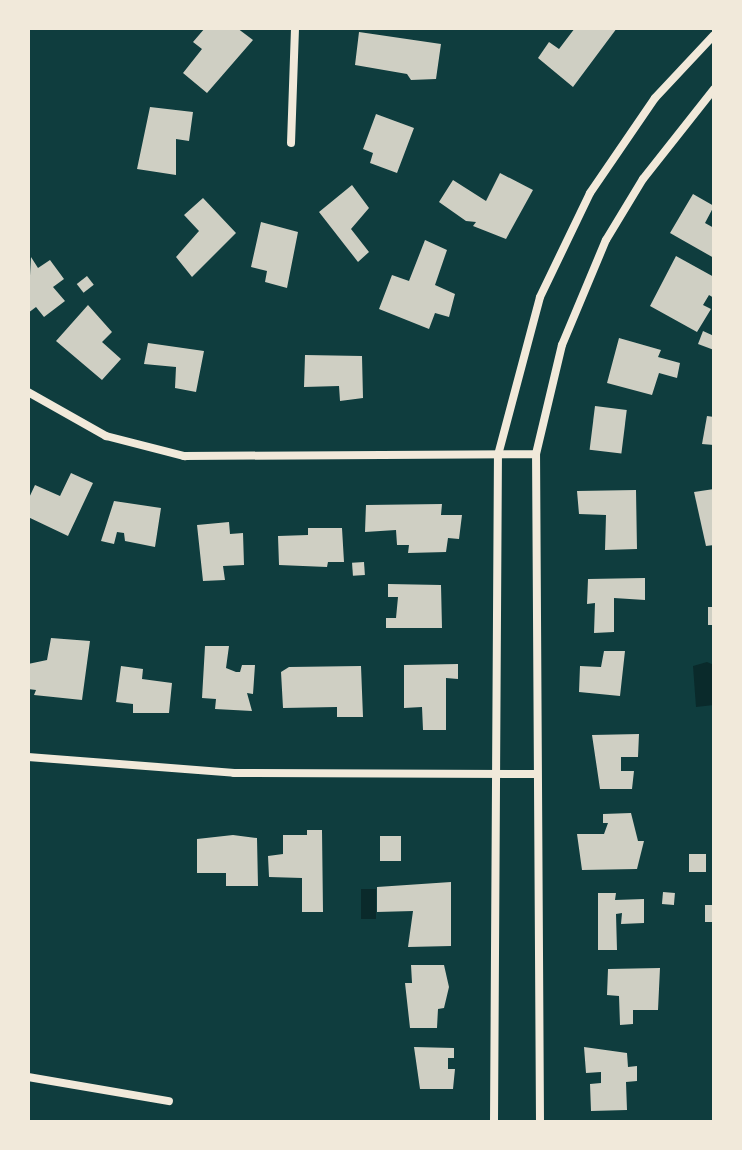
<!DOCTYPE html>
<html>
<head>
<meta charset="utf-8">
<style>
  body { margin:0 }
  #map { position:relative; width:742px; height:1150px; overflow:hidden; background:#0f3d3e; font-family:Roboto,sans-serif }
  div>[style] { position:absolute }
  .water>* { inset:0; background:#0a2a2b; transform-origin:0 0 }
  .building>* { inset:0; background:#cfcfc3; transform-origin:0 0 }
  .minor>* { height:8px; margin:-4px; padding:0 4px; transform-origin:4px; border-radius:4px; background:#f1e9da }
  span { translate:-50% -50%; white-space:nowrap; text-align:center; line-height:1.15; -webkit-text-stroke:6px #f1e9da; paint-order:stroke }
  .frame { position:absolute; inset:0; border:30px solid #f1e9da; pointer-events:none }
</style>
</head>
<body>
<div id="map">
  <div class="water">
    <div style="clip-path:polygon(707px 662px,714px 665px,714px 705px,696px 707px,693px 666px)"></div>
    <div style="left:361px;top:889px;width:15px;height:30px"></div>
  </div>
  <div class="building">
    <div style="clip-path:polygon(205px 28px,237px 28px,253px 40px,207px 93px,183px 73px,202px 49px,193px 42px)"></div>
    <div style="clip-path:polygon(575px 28px,617px 28px,573px 87px,538px 58px,549px 42px,559px 49px)"></div>
    <div style="clip-path:polygon(359px 32px,441px 44px,436px 79px,411px 80px,407px 74px,355px 65px)"></div>
    <div style="clip-path:polygon(150px 107px,193px 112px,189px 141px,176px 139px,176px 175px,137px 169px)"></div>
    <div style="clip-path:polygon(376px 114px,414px 128px,397px 173px,370px 163px,373px 153px,363px 149px)"></div>
    <div style="clip-path:polygon(500px 173px,533px 190px,506px 239px,473px 226px,476px 222px,466px 221px,439px 202px,453px 180px,486px 201px)"></div>
    <div style="clip-path:polygon(352px 185px,369px 208px,351px 229px,369px 252px,358px 262px,319px 212px)"></div>
    <div style="clip-path:polygon(693px 194px,714px 206px,705px 223px,714px 228px,714px 258px,670px 233px)"></div>
    <div style="clip-path:polygon(203px 198px,236px 233px,192px 277px,176px 257px,199px 231px,184px 215px)"></div>
    <div style="clip-path:polygon(261px 222px,298px 232px,287px 288px,265px 282px,267px 271px,251px 267px)"></div>
    <div style="clip-path:polygon(425px 240px,447px 250px,435px 285px,455px 294px,449px 317px,435px 313px,429px 329px,379px 309px,392px 275px,409px 281px)"></div>
    <div style="clip-path:polygon(676px 256px,714px 277px,714px 298px,709px 295px,703px 305px,711px 309px,697px 332px,650px 306px)"></div>
    <div style="clip-path:polygon(31px 257px,38px 268px,50px 260px,64px 279px,53px 287px,65px 301px,44px 317px,36px 307px,28px 313px)"></div>
    <div style="left:87px;top:276px;width:11px;height:13px;rotate:52deg"></div>
    <div style="clip-path:polygon(88px 305px,112px 332px,102px 342px,121px 359px,102px 380px,56px 341px)"></div>
    <div style="clip-path:polygon(703px 331px,714px 336px,714px 350px,698px 344px)"></div>
    <div style="clip-path:polygon(619px 338px,661px 350px,658px 357px,680px 363px,677px 378px,659px 373px,652px 395px,607px 383px)"></div>
    <div style="clip-path:polygon(148px 343px,204px 351px,196px 392px,175px 388px,176px 367px,144px 364px)"></div>
    <div style="clip-path:polygon(305px 355px,362px 356px,363px 398px,340px 401px,339px 386px,304px 387px)"></div>
    <div style="left:595px;top:406px;width:32px;height:44px;rotate:7deg"></div>
    <div style="clip-path:polygon(707px 416px,714px 417px,714px 445px,702px 444px)"></div>
    <div style="clip-path:polygon(71px 473px,93px 483px,68px 536px,28px 517px,28px 500px,35px 485px,60px 496px)"></div>
    <div style="clip-path:polygon(714px 489px,714px 545px,706px 546px,694px 492px)"></div>
    <div style="clip-path:polygon(636px 490px,637px 549px,605px 550px,606px 515px,579px 514px,577px 491px)"></div>
    <div style="clip-path:polygon(114px 501px,161px 508px,155px 547px,125px 541px,124px 533px,117px 532px,114px 544px,101px 541px)"></div>
    <div style="clip-path:polygon(442px 504px,441px 515px,462px 515px,459px 539px,448px 538px,446px 552px,408px 553px,409px 545px,397px 545px,396px 530px,365px 532px,366px 505px)"></div>
    <div style="clip-path:polygon(229px 522px,230px 534px,243px 533px,244px 565px,223px 566px,225px 580px,203px 581px,197px 525px)"></div>
    <div style="clip-path:polygon(308px 528px,342px 528px,344px 562px,328px 562px,327px 567px,279px 565px,278px 536px,308px 535px)"></div>
    <div style="left:364px;top:562px;width:13px;height:12px;rotate:86deg"></div>
    <div style="clip-path:polygon(645px 578px,645px 600px,614px 598px,614px 632px,594px 633px,595px 603px,587px 604px,588px 579px)"></div>
    <div style="clip-path:polygon(388px 584px,441px 585px,442px 628px,386px 628px,386px 618px,396px 618px,398px 597px,388px 597px)"></div>
    <div style="left:714px;top:607px;width:18px;height:6px;rotate:90deg"></div>
    <div style="clip-path:polygon(51px 638px,90px 641px,82px 700px,34px 695px,36px 690px,28px 689px,28px 664px,47px 660px)"></div>
    <div style="clip-path:polygon(205px 646px,229px 646px,226px 668px,236px 672px,240px 672px,242px 665px,255px 665px,253px 694px,247px 693px,252px 711px,215px 709px,216px 699px,202px 698px)"></div>
    <div style="clip-path:polygon(604px 651px,625px 651px,620px 696px,579px 692px,580px 666px,601px 667px)"></div>
    <div style="clip-path:polygon(458px 664px,458px 679px,446px 678px,446px 730px,423px 730px,422px 707px,404px 708px,404px 665px)"></div>
    <div style="clip-path:polygon(121px 666px,143px 669px,142px 679px,172px 683px,169px 713px,133px 713px,133px 704px,116px 702px)"></div>
    <div style="clip-path:polygon(361px 666px,363px 717px,337px 717px,337px 707px,283px 708px,281px 672px,289px 667px)"></div>
    <div style="clip-path:polygon(639px 734px,638px 757px,621px 757px,621px 771px,634px 771px,632px 789px,600px 789px,592px 735px)"></div>
    <div style="clip-path:polygon(631px 813px,638px 841px,644px 841px,637px 869px,582px 870px,577px 834px,604px 834px,608px 823px,603px 823px,603px 814px)"></div>
    <div style="clip-path:polygon(307px 830px,322px 830px,323px 912px,302px 912px,302px 878px,269px 877px,268px 856px,283px 854px,283px 835px,307px 835px)"></div>
    <div style="clip-path:polygon(233px 835px,257px 838px,258px 886px,226px 886px,226px 873px,197px 873px,197px 839px)"></div>
    <div style="left:380px;top:836px;width:21px;height:25px"></div>
    <div style="left:689px;top:854px;width:17px;height:18px"></div>
    <div style="clip-path:polygon(451px 882px,451px 946px,408px 947px,413px 911px,377px 912px,377px 887px)"></div>
    <div style="left:663px;top:892px;width:12px;height:12px;rotate:5deg"></div>
    <div style="clip-path:polygon(598px 893px,616px 893px,615px 900px,644px 899px,644px 923px,621px 924px,622px 913px,616px 914px,617px 950px,598px 950px)"></div>
    <div style="left:705px;top:905px;width:9px;height:17px"></div>
    <div style="clip-path:polygon(411px 965px,444px 965px,449px 987px,444px 1008px,438px 1009px,437px 1028px,410px 1028px,405px 983px,412px 983px)"></div>
    <div style="clip-path:polygon(660px 968px,658px 1010px,633px 1010px,633px 1024px,620px 1025px,619px 996px,607px 995px,608px 969px)"></div>
    <div style="clip-path:polygon(414px 1047px,454px 1048px,454px 1058px,448px 1058px,448px 1069px,455px 1069px,453px 1089px,420px 1089px)"></div>
    <div style="clip-path:polygon(584px 1047px,627px 1053px,628px 1067px,637px 1066px,637px 1081px,626px 1082px,627px 1110px,591px 1111px,590px 1084px,601px 1083px,601px 1072px,586px 1073px)"></div>
  </div>
  <div class="minor">
    <div style="left:291px;top:143px;width:115px;rotate:-88deg"></div>
    <div style="left:28px;top:392px;width:90px;rotate:29.4deg"></div>
    <div style="left:106px;top:436px;width:81px;rotate:14.4deg"></div>
    <div style="left:184px;top:456px;width:352px;rotate:-0.3deg"></div>
    <div style="left:28px;top:757px;width:207px;rotate:4.4deg"></div>
    <div style="left:234px;top:773px;width:302px;rotate:0.2deg"></div>
    <div style="left:28px;top:1077px;width:143px;rotate:9.7deg"></div>
    <div style="left:494px;top:1122px;width:667px;rotate:-89.66deg"></div>
    <div style="left:498px;top:455px;width:163px;rotate:-75.1deg"></div>
    <div style="left:540px;top:297px;width:115px;rotate:-64.3deg"></div>
    <div style="left:590px;top:193px;width:115px;rotate:-55.6deg"></div>
    <div style="left:655px;top:98px;width:86px;rotate:-46.9deg"></div>
    <div style="left:540px;top:1122px;width:668px;rotate:-90.34deg"></div>
    <div style="left:536px;top:454px;width:112px;rotate:-76.6deg"></div>
    <div style="left:562px;top:345px;width:114px;rotate:-67.3deg"></div>
    <div style="left:606px;top:240px;width:71px;rotate:-58.8deg"></div>
    <div style="left:643px;top:179px;width:115px;rotate:-51.7deg"></div>
  </div>
  <div class="frame"></div>
</div>
</body>
</html>
